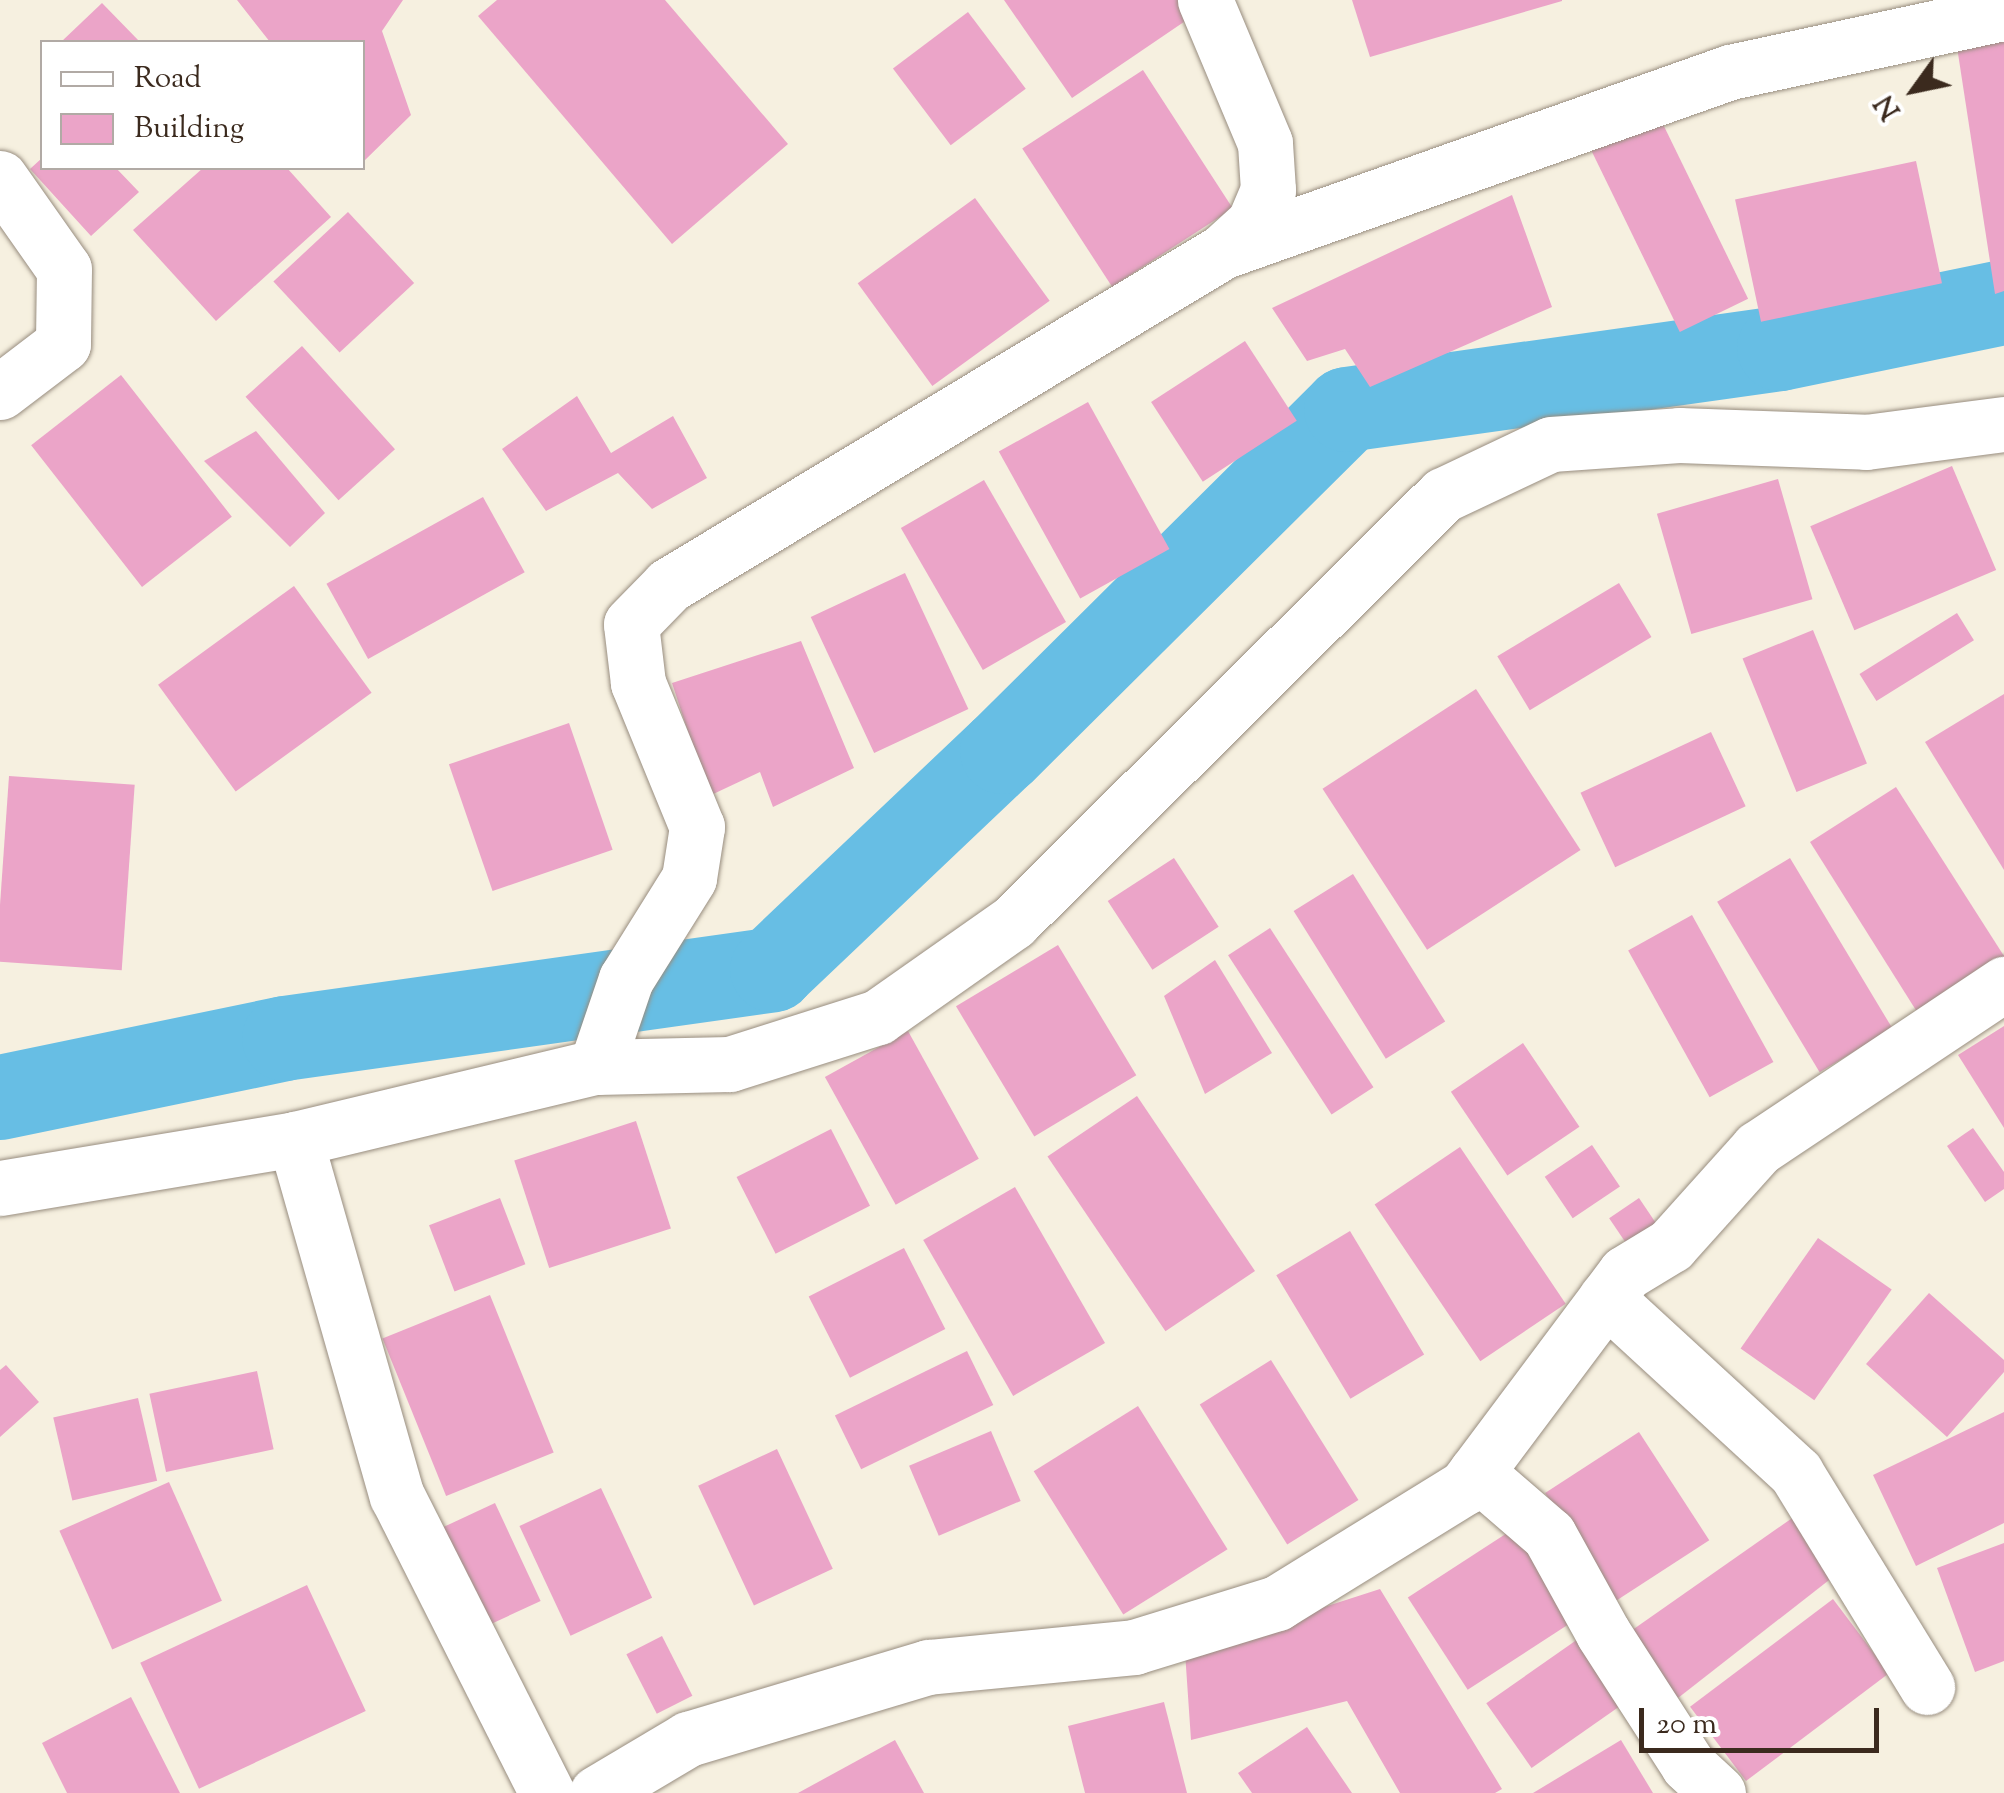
<!DOCTYPE html>
<html>
<head>
<meta charset="utf-8">
<style>
  body { margin:0 }
  #map { position:relative; width:2004px; height:1793px; overflow:hidden; background:#f6f0e0; font-family:"Sorts Mill Goudy",serif }
  div>[style] { position:absolute }
  .canal>* { height:85px; margin:-42.5px; padding:0 42.5px; transform-origin:42.5px; border-radius:42.5px; background:#67bee4 }
  .building>* { inset:0; background:#eba4c8; transform-origin:0 0 }
  .roads { filter:drop-shadow(0 0 2px #988d7f) drop-shadow(0 0 2px #988d7f) }
  .minor>* { height:55px; margin:-27.5px; padding:0 27.5px; transform-origin:27.5px; border-radius:27.5px; background:#fff }
  span { translate:-50% -50%; white-space:nowrap; text-align:center; line-height:1.15; -webkit-text-stroke:8px #fff; paint-order:stroke }
  .legend { position:absolute; left:40px; top:40px; width:325px; height:130px; box-sizing:border-box; background:#fff; border:2px solid #b1aaa5; margin:0; padding:12px 18px; list-style:none; font-size:30px; color:#3b2a1e }
  .legend li { display:flex; align-items:center; gap:20px; height:50px }
  .legend b { width:50px; border:2px solid #b1aaa5 }
  .north { position:absolute; left:1864px; top:40px; width:100px; height:100px; -webkit-text-stroke:8px #fff; paint-order:stroke; rotate:237deg; font-size:28px; font-weight:700; line-height:40px; text-align:center; color:#3b2a1e }
  .north::after { content:''; display:block; margin:auto; width:35px; height:45px; background:#3b2a1e; clip-path:polygon(50% 0,100% 100%,50% 72%,0 100%) }
  .scale { position:absolute; left:1639px; top:1708px; width:240px; height:45px; box-sizing:border-box; border:5px solid #3b2a1e; border-top:0; padding-left:12px; font-size:30px; line-height:35px; white-space:nowrap; color:#3b2a1e; -webkit-text-stroke:8px #fff; paint-order:stroke }
</style>
</head>
<body>
<div id="map">
  <div class="canal">
    <div style="left:0;top:1097px;width:290px;rotate:-11.7deg"></div>
    <div style="left:284px;top:1038px;width:493px;rotate:-8deg"></div>
    <div style="left:772px;top:969px;width:317px;rotate:-43.5deg"></div>
    <div style="left:1002px;top:751px;width:485px;rotate:-44.8deg"></div>
    <div style="left:1346px;top:409px;width:437px;rotate:-8deg"></div>
    <div style="left:1779px;top:348px;width:230px;rotate:-11.6deg"></div>
  </div>
  <div class="building">
    <div style="clip-path:polygon(237px 0,403px 0,382px 31px,411px 115px,362px 163px,362px 42px,270px 42px)"></div>
    <div style="clip-path:polygon(497px 0,665px 0,788px 144px,672px 244px,478px 16px)"></div>
    <div style="clip-path:polygon(1004px 0,1192px 0,1200px 11px,1072px 98px)"></div>
    <div style="clip-path:polygon(1352px 0,1562px 0,1562px 1px,1370px 57px)"></div>
    <div style="clip-path:polygon(102px 3px,140px 42px,61px 42px)"></div>
    <div style="left:968px;top:12px;width:96px;height:94px;rotate:53deg"></div>
    <div style="clip-path:polygon(2004px 21px,2004px 291px,1995px 294px,1955px 34px)"></div>
    <div style="left:1143px;top:70px;width:165px;height:144px;rotate:57deg"></div>
    <div style="left:1660px;top:118px;width:201px;height:76px;rotate:64deg"></div>
    <div style="clip-path:polygon(42px 158px,42px 168px,116px 168px,139px 192px,91px 236px,30px 169px)"></div>
    <div style="left:1916px;top:161px;width:125px;height:185px;rotate:78deg"></div>
    <div style="clip-path:polygon(203px 168px,287px 168px,331px 217px,216px 321px,133px 230px)"></div>
    <div style="clip-path:polygon(1512px 195px,1552px 307px,1370px 387px,1345px 349px,1307px 361px,1272px 308px)"></div>
    <div style="left:975px;top:198px;width:127px;height:145px;rotate:54deg"></div>
    <div style="left:348px;top:212px;width:97px;height:102px;rotate:47deg"></div>
    <div style="left:1245px;top:341px;width:95px;height:112px;rotate:57deg"></div>
    <div style="left:302px;top:346px;width:139px;height:76px;rotate:48deg"></div>
    <div style="left:121px;top:375px;width:180px;height:114px;rotate:52deg"></div>
    <div style="clip-path:polygon(577px 396px,611px 453px,673px 416px,707px 478px,652px 509px,618px 473px,546px 511px,502px 449px)"></div>
    <div style="left:1088px;top:402px;width:168px;height:102px;rotate:61deg"></div>
    <div style="clip-path:polygon(256px 431px,325px 513px,290px 547px,204px 461px)"></div>
    <div style="left:1952px;top:466px;width:113px;height:154px;rotate:67deg"></div>
    <div style="left:1778px;top:479px;width:125px;height:126px;rotate:74deg"></div>
    <div style="left:984px;top:480px;width:164px;height:96px;rotate:60deg"></div>
    <div style="left:483px;top:497px;width:86px;height:179px;rotate:61deg"></div>
    <div style="left:905px;top:573px;width:150px;height:104px;rotate:65deg"></div>
    <div style="left:1619px;top:583px;width:63px;height:142px;rotate:59deg"></div>
    <div style="left:294px;top:586px;width:132px;height:168px;rotate:54deg"></div>
    <div style="left:1957px;top:613px;width:32px;height:115px;rotate:58deg"></div>
    <div style="left:1813px;top:630px;width:144px;height:76px;rotate:68deg"></div>
    <div style="clip-path:polygon(801px 641px,854px 768px,773px 807px,760px 772px,709px 796px,672px 683px)"></div>
    <div style="left:1476px;top:689px;width:192px;height:183px;rotate:57deg"></div>
    <div style="clip-path:polygon(2004px 694px,2004px 870px,1925px 742px)"></div>
    <div style="left:569px;top:723px;width:134px;height:127px;rotate:71deg"></div>
    <div style="left:1711px;top:732px;width:82px;height:144px;rotate:65deg"></div>
    <div style="left:9px;top:776px;width:126px;height:186px;rotate:4deg"></div>
    <div style="clip-path:polygon(1896px 787px,2004px 956px,2004px 973px,1924px 1023px,1810px 842px)"></div>
    <div style="left:1174px;top:858px;width:82px;height:79px;rotate:57deg"></div>
    <div style="left:1790px;top:858px;width:199px;height:85px;rotate:59deg"></div>
    <div style="left:1353px;top:874px;width:174px;height:70px;rotate:58deg"></div>
    <div style="left:1692px;top:915px;width:168px;height:73px;rotate:61deg"></div>
    <div style="left:1270px;top:928px;width:190px;height:50px;rotate:57deg"></div>
    <div style="left:1058px;top:945px;width:152px;height:119px;rotate:59deg"></div>
    <div style="clip-path:polygon(1215px 960px,1272px 1053px,1205px 1094px,1164px 996px)"></div>
    <div style="clip-path:polygon(2004px 1026px,2004px 1128px,1958px 1055px)"></div>
    <div style="left:908px;top:1031px;width:146px;height:95px;rotate:61deg"></div>
    <div style="left:1523px;top:1043px;width:101px;height:87px;rotate:56deg"></div>
    <div style="left:1137px;top:1096px;width:211px;height:108px;rotate:56deg"></div>
    <div style="left:636px;top:1121px;width:113px;height:128px;rotate:72deg"></div>
    <div style="clip-path:polygon(1973px 1128px,2004px 1172px,2004px 1189px,1985px 1202px,1947px 1146px)"></div>
    <div style="left:831px;top:1129px;width:86px;height:106px;rotate:63deg"></div>
    <div style="left:1592px;top:1145px;width:50px;height:57px;rotate:56deg"></div>
    <div style="left:1460px;top:1147px;width:189px;height:103px;rotate:56deg"></div>
    <div style="left:1015px;top:1187px;width:180px;height:106px;rotate:60deg"></div>
    <div style="left:500px;top:1198px;width:71px;height:76px;rotate:69deg"></div>
    <div style="left:1639px;top:1198px;width:47px;height:36px;rotate:56deg"></div>
    <div style="left:1350px;top:1231px;width:144px;height:86px;rotate:59deg"></div>
    <div style="left:1818px;top:1238px;width:90px;height:135px;rotate:35deg"></div>
    <div style="left:904px;top:1248px;width:91px;height:107px;rotate:63deg"></div>
    <div style="clip-path:polygon(1929px 1293px,2004px 1360px,2004px 1372px,1947px 1437px,1866px 1364px)"></div>
    <div style="left:490px;top:1295px;width:170px;height:116px;rotate:68deg"></div>
    <div style="left:967px;top:1351px;width:60px;height:147px;rotate:64deg"></div>
    <div style="left:1271px;top:1360px;width:165px;height:84px;rotate:58deg"></div>
    <div style="clip-path:polygon(6px 1365px,39px 1402px,0 1437px,0 1370px)"></div>
    <div style="left:257px;top:1371px;width:80px;height:110px;rotate:78deg"></div>
    <div style="left:138px;top:1398px;width:85px;height:87px;rotate:77deg"></div>
    <div style="left:1138px;top:1406px;width:169px;height:123px;rotate:58deg"></div>
    <div style="clip-path:polygon(2004px 1412px,2004px 1523px,1916px 1566px,1873px 1475px)"></div>
    <div style="left:991px;top:1431px;width:76px;height:89px;rotate:67deg"></div>
    <div style="left:1639px;top:1432px;width:129px;height:112px;rotate:57deg"></div>
    <div style="left:777px;top:1449px;width:132px;height:87px;rotate:65deg"></div>
    <div style="left:169px;top:1482px;width:130px;height:120px;rotate:66deg"></div>
    <div style="left:601px;top:1488px;width:121px;height:90px;rotate:65deg"></div>
    <div style="left:495px;top:1503px;width:108px;height:60px;rotate:65deg"></div>
    <div style="clip-path:polygon(1798px 1514px,1833px 1577px,1678px 1698px,1628px 1633px)"></div>
    <div style="left:1521px;top:1524px;width:110px;height:135px;rotate:57deg"></div>
    <div style="clip-path:polygon(2004px 1543px,2004px 1661px,1975px 1672px,1937px 1568px)"></div>
    <div style="left:307px;top:1585px;width:139px;height:184px;rotate:65deg"></div>
    <div style="clip-path:polygon(1380px 1589px,1502px 1789px,1495px 1793px,1400px 1793px,1347px 1701px,1191px 1740px,1185px 1652px)"></div>
    <div style="left:1833px;top:1599px;width:93px;height:179px;rotate:53deg"></div>
    <div style="left:662px;top:1636px;width:67px;height:40px;rotate:63deg"></div>
    <div style="left:1578px;top:1639px;width:79px;height:112px;rotate:55deg"></div>
    <div style="clip-path:polygon(131px 1697px,180px 1793px,67px 1793px,42px 1743px)"></div>
    <div style="clip-path:polygon(1164px 1702px,1187px 1793px,1085px 1793px,1068px 1726px)"></div>
    <div style="clip-path:polygon(1307px 1727px,1352px 1793px,1252px 1793px,1238px 1773px)"></div>
    <div style="clip-path:polygon(895px 1740px,924px 1793px,798px 1793px)"></div>
    <div style="clip-path:polygon(1621px 1740px,1653px 1793px,1533px 1793px)"></div>
  </div>
  <div class="roads">
    <div class="minor">
      <div style="left:0;top:178px;width:111px;rotate:54.9deg"></div>
      <div style="left:64px;top:269px;width:75px;rotate:90.8deg"></div>
      <div style="left:63px;top:344px;width:79px;rotate:142.7deg"></div>
      <div style="left:1224px;top:251px;width:537px;rotate:-19.48deg"></div>
      <div style="left:1730px;top:72px;width:280px;rotate:-12.2deg"></div>
      <div style="left:596px;top:1067px;width:93px;rotate:-71.2deg"></div>
      <div style="left:626px;top:979px;width:119px;rotate:-58deg"></div>
      <div style="left:689px;top:878px;width:52px;rotate:-81.1deg"></div>
      <div style="left:697px;top:827px;width:156px;rotate:-112.3deg"></div>
      <div style="left:638px;top:683px;width:59px;rotate:-96.8deg"></div>
      <div style="left:631px;top:624px;width:54px;rotate:-45.7deg"></div>
      <div style="left:669px;top:585px;width:646px;rotate:-31.06deg"></div>
      <div style="left:1222px;top:252px;width:43px;rotate:-42.2deg"></div>
      <div style="left:1254px;top:223px;width:36px;rotate:-67deg"></div>
      <div style="left:1268px;top:190px;width:47px;rotate:-93.7deg"></div>
      <div style="left:1265px;top:143px;width:155px;rotate:-112.8deg"></div>
      <div style="left:295px;top:1139px;width:371px;rotate:74.1deg"></div>
      <div style="left:397px;top:1496px;width:333px;rotate:63.2deg"></div>
      <div style="left:0;top:1188px;width:299px;rotate:-9.4deg"></div>
      <div style="left:295px;top:1139px;width:309px;rotate:-13.5deg"></div>
      <div style="left:596px;top:1067px;width:134px;rotate:-1.3deg"></div>
      <div style="left:730px;top:1064px;width:155px;rotate:-17.6deg"></div>
      <div style="left:878px;top:1017px;width:165px;rotate:-35.1deg"></div>
      <div style="left:1013px;top:922px;width:606px;rotate:-44.8deg"></div>
      <div style="left:1443px;top:495px;width:119px;rotate:-25.3deg"></div>
      <div style="left:1551px;top:444px;width:128px;rotate:-4deg"></div>
      <div style="left:1679px;top:435px;width:187px;rotate:2.1deg"></div>
      <div style="left:1866px;top:442px;width:139px;rotate:-7.4deg"></div>
      <div style="left:1606px;top:1298px;width:258px;rotate:42.6deg"></div>
      <div style="left:1796px;top:1473px;width:251px;rotate:58.5deg"></div>
      <div style="left:1476px;top:1472px;width:96px;rotate:40.8deg"></div>
      <div style="left:1549px;top:1535px;width:112px;rotate:61.1deg"></div>
      <div style="left:1603px;top:1633px;width:157px;rotate:57.2deg"></div>
      <div style="left:1688px;top:1765px;width:41px;rotate:43deg"></div>
      <div style="left:597px;top:1793px;width:106px;rotate:-30.7deg"></div>
      <div style="left:688px;top:1739px;width:251px;rotate:-16.7deg"></div>
      <div style="left:928px;top:1667px;width:207px;rotate:-5.5deg"></div>
      <div style="left:1134px;top:1647px;width:150px;rotate:-17.1deg"></div>
      <div style="left:1277px;top:1603px;width:221px;rotate:-31.7deg"></div>
      <div style="left:1465px;top:1487px;width:267px;rotate:-53.2deg"></div>
      <div style="left:1625px;top:1273px;width:54px;rotate:-31.3deg"></div>
      <div style="left:1671px;top:1245px;width:130px;rotate:-48.1deg"></div>
      <div style="left:1758px;top:1148px;width:296px;rotate:-33.7deg"></div>
    </div>
  </div>
  <ul class="legend">
  <li><b style="height:12px;background:#fff"></b>Road</li>
  <li><b style="height:28px;background:#eba4c8"></b>Building</li>
  </ul>
  <div class="north">N</div>
  <div class="scale">20 m</div>
</div>
</body>
</html>
